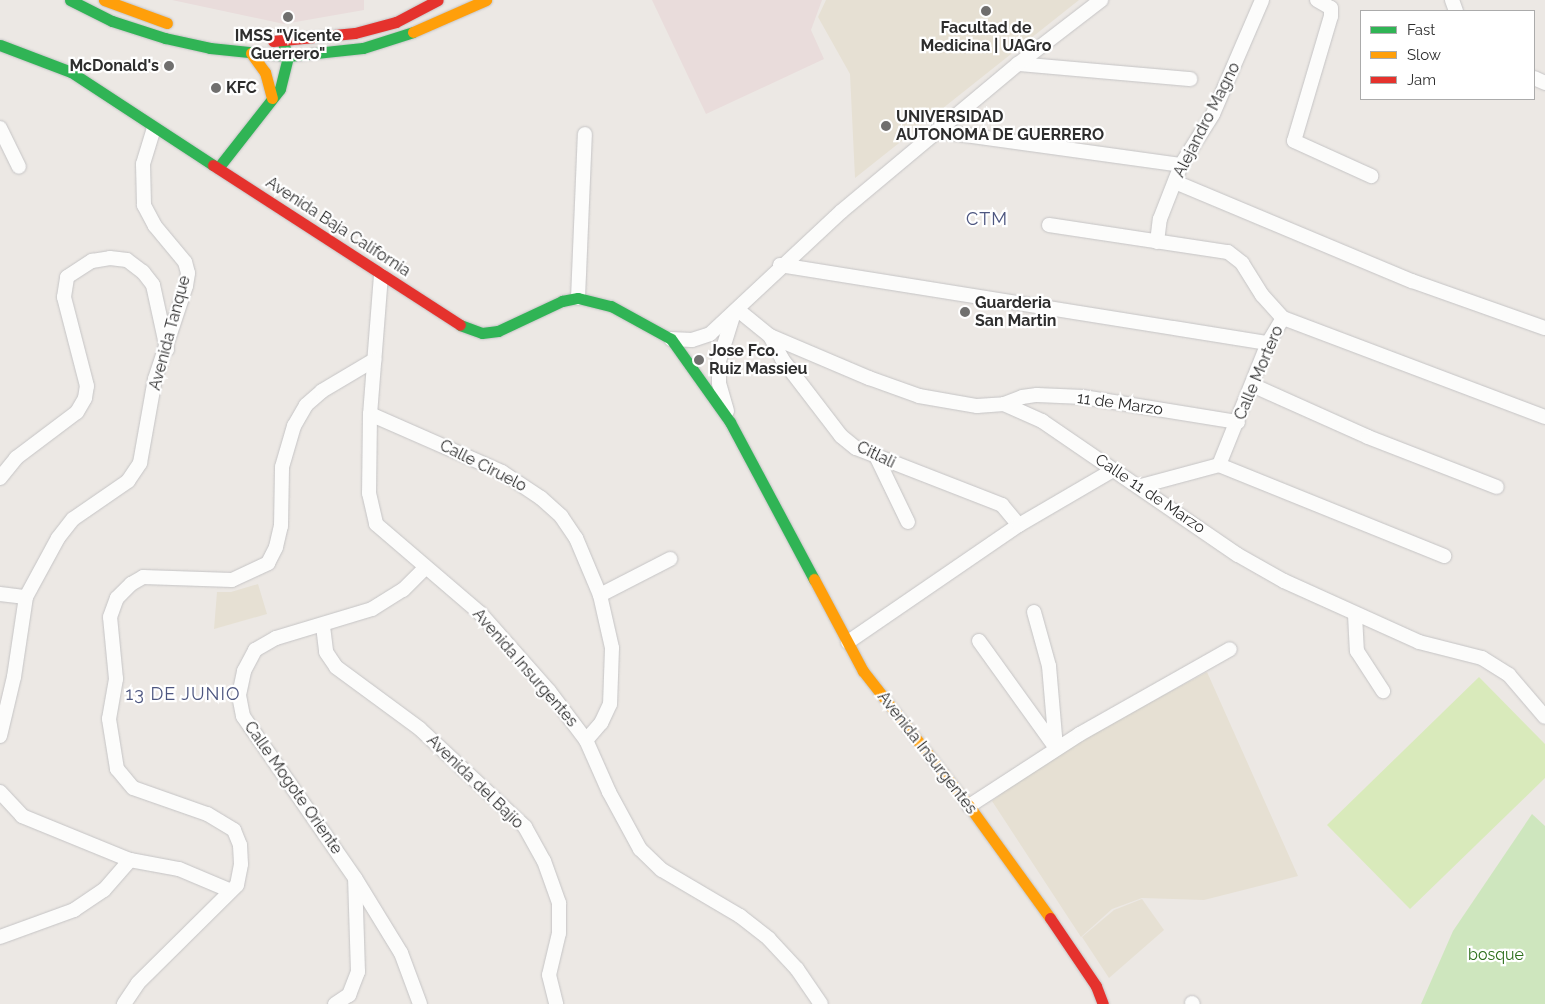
<!DOCTYPE html>
<html>
<head>
<meta charset="utf-8">
<style>
  body { margin:0 }
  #map { position:relative; width:1545px; height:1004px; overflow:hidden; background:#ece8e4; font-family:Raleway,sans-serif }
  div>[style] { position:absolute }
  .education>* { inset:0; background:#e6e0d3 }
  .medical>* { inset:0; background:#e9dcdb }
  .green>* { inset:0; background:#cee6be }
  .pitch>* { inset:0; background:#d9eabb }
  .roads { filter:drop-shadow(0 0 1px #c5c4c5) drop-shadow(0 0 1px #c5c4c5) }
  .street>* { height:14px; margin:-7px; padding:0 7px; transform-origin:7px; border-radius:7px; background:#fcfcfb }
  .fast>* { height:11px; margin:-5.5px; padding:0 5.5px; transform-origin:5.5px; border-radius:5.5px; background:#30b455 }
  .slow>* { height:11px; margin:-5.5px; padding:0 5.5px; transform-origin:5.5px; border-radius:5.5px; background:#ff9f0a }
  .jam>* { height:11px; margin:-5.5px; padding:0 5.5px; transform-origin:5.5px; border-radius:5.5px; background:#e5322d }
  .dots>* { width:14px; height:14px; translate:-50% -50%; box-sizing:border-box; border:2px solid #fff; border-radius:50% }
  span { translate:-50% -50%; white-space:nowrap; text-align:center; line-height:1.15; -webkit-text-stroke:4.5px #fff; paint-order:stroke }
  .poi-label { font-size:16px; color:#2e2e2e; font-weight:700 }
  .right { translate:-100% -50%; text-align:right }
  .left { translate:0 -50%; text-align:left }
  .street-label { font-size:16px; color:#2e2e2e }
  .park-label { font-size:16px; color:#2c6e1b }
  .neighbourhood-label { font-size:18px; color:#4d5680; letter-spacing:1px }
  .legend { position:absolute; left:1360px; top:10px; width:175px; height:90px; box-sizing:border-box; background:#fff; border:1px solid #ababab; margin:0; padding:6px 9px; list-style:none; font-size:15px; color:#2e2e2e }
  .legend li { display:flex; align-items:center; gap:10px; height:25px }
  .legend b { width:25px; border:1px solid #ababab }
</style>
</head>
<body>
<div id="map">
  <div class="education">
    <div style="clip-path:polygon(826px 0,1079px 0,855px 178px,850px 74px,818px 17px)"></div>
    <div style="clip-path:polygon(258px 584px,267px 614px,214px 629px,217px 592px,231px 592px)"></div>
    <div style="clip-path:polygon(1207px 672px,1298px 876px,1204px 900px,1142px 898px,1112px 909px,1081px 937px,992px 801px,1027px 773px,1089px 735px)"></div>
    <div style="clip-path:polygon(1142px 899px,1164px 930px,1109px 978px,1082px 937px,1114px 910px)"></div>
  </div>
  <div class="medical">
    <div style="clip-path:polygon(172px 0,364px 0,364px 10px,284px 24px)"></div>
    <div style="clip-path:polygon(652px 0,822px 0,811px 30px,824px 59px,706px 114px)"></div>
  </div>
  <div class="green">
    <div style="clip-path:polygon(1532px 814px,1545px 826px,1545px 1004px,1421px 1004px,1453px 931px)"></div>
  </div>
  <div class="pitch">
    <div style="clip-path:polygon(1479px 677px,1545px 744px,1545px 778px,1410px 909px,1327px 825px)"></div>
  </div>
  <div class="roads">
    <div class="street">
      <div style="left:1317px;top:0;width:16px;rotate:30deg"></div>
      <div style="left:1331px;top:8px;width:8px;rotate:90deg"></div>
      <div style="left:1331px;top:16px;width:130px;rotate:106.5deg"></div>
      <div style="left:1294px;top:141px;width:85px;rotate:24.4deg"></div>
      <div style="left:1452px;top:0;width:12px;rotate:70deg"></div>
      <div style="left:1018px;top:64px;width:173px;rotate:5deg"></div>
      <div style="left:1534px;top:78px;width:12px;rotate:24deg"></div>
      <div style="left:0;top:128px;width:43px;rotate:64deg"></div>
      <div style="left:936px;top:131px;width:247px;rotate:7.9deg"></div>
      <div style="left:1175px;top:182px;width:257px;rotate:22.7deg"></div>
      <div style="left:1412px;top:281px;width:141px;rotate:19.5deg"></div>
      <div style="left:1049px;top:225px;width:181px;rotate:8.6deg"></div>
      <div style="left:1228px;top:252px;width:18px;rotate:38deg"></div>
      <div style="left:1242px;top:263px;width:38px;rotate:58deg"></div>
      <div style="left:1262px;top:295px;width:31px;rotate:48deg"></div>
      <div style="left:1283px;top:318px;width:280px;rotate:20.7deg"></div>
      <div style="left:1157px;top:242px;width:23px;rotate:-83deg"></div>
      <div style="left:1160px;top:219px;width:58px;rotate:-68.7deg"></div>
      <div style="left:1181px;top:165px;width:60px;rotate:-57.9deg"></div>
      <div style="left:1213px;top:114px;width:124px;rotate:-66.7deg"></div>
      <div style="left:780px;top:265px;width:494px;rotate:9.1deg"></div>
      <div style="left:381px;top:275px;width:139px;rotate:94.5deg"></div>
      <div style="left:370px;top:414px;width:79px;rotate:90.7deg"></div>
      <div style="left:369px;top:493px;width:32px;rotate:77deg"></div>
      <div style="left:376px;top:524px;width:137px;rotate:40.6deg"></div>
      <div style="left:480px;top:613px;width:104px;rotate:48.5deg"></div>
      <div style="left:549px;top:691px;width:61px;rotate:52.9deg"></div>
      <div style="left:586px;top:740px;width:57px;rotate:66.1deg"></div>
      <div style="left:609px;top:792px;width:65px;rotate:61.5deg"></div>
      <div style="left:640px;top:849px;width:30px;rotate:44deg"></div>
      <div style="left:662px;top:870px;width:91px;rotate:30.5deg"></div>
      <div style="left:740px;top:916px;width:37px;rotate:38deg"></div>
      <div style="left:769px;top:939px;width:41px;rotate:47deg"></div>
      <div style="left:797px;top:969px;width:42px;rotate:55.6deg"></div>
      <div style="left:578px;top:298px;width:164px;rotate:-87.6deg"></div>
      <div style="left:738px;top:310px;width:41px;rotate:39.1deg"></div>
      <div style="left:770px;top:336px;width:108px;rotate:23deg"></div>
      <div style="left:869px;top:378px;width:53px;rotate:19.8deg"></div>
      <div style="left:919px;top:396px;width:59px;rotate:9.8deg"></div>
      <div style="left:977px;top:406px;width:27px;rotate:-4deg"></div>
      <div style="left:1004px;top:404px;width:42px;rotate:24.1deg"></div>
      <div style="left:1042px;top:421px;width:237px;rotate:34.4deg"></div>
      <div style="left:1238px;top:555px;width:53px;rotate:29.5deg"></div>
      <div style="left:1284px;top:581px;width:148px;rotate:24.3deg"></div>
      <div style="left:1419px;top:642px;width:65px;rotate:14.3deg"></div>
      <div style="left:1482px;top:658px;width:32px;rotate:32deg"></div>
      <div style="left:1509px;top:675px;width:55px;rotate:49.4deg"></div>
      <div style="left:770px;top:336px;width:26px;rotate:62deg"></div>
      <div style="left:782px;top:359px;width:97px;rotate:52.5deg"></div>
      <div style="left:841px;top:436px;width:19px;rotate:39deg"></div>
      <div style="left:856px;top:448px;width:157px;rotate:21.3deg"></div>
      <div style="left:1002px;top:505px;width:26px;rotate:50deg"></div>
      <div style="left:671px;top:339px;width:21px;rotate:3deg"></div>
      <div style="left:692px;top:340px;width:19px;rotate:-18deg"></div>
      <div style="left:710px;top:334px;width:180px;rotate:-43deg"></div>
      <div style="left:842px;top:211px;width:229px;rotate:-39.9deg"></div>
      <div style="left:1018px;top:64px;width:105px;rotate:-37.6deg"></div>
      <div style="left:1252px;top:385px;width:127px;rotate:24.1deg"></div>
      <div style="left:1368px;top:437px;width:138px;rotate:21.2deg"></div>
      <div style="left:1004px;top:404px;width:19px;rotate:-21deg"></div>
      <div style="left:1022px;top:397px;width:15px;rotate:-8deg"></div>
      <div style="left:1037px;top:395px;width:46px;rotate:2.5deg"></div>
      <div style="left:1083px;top:397px;width:157px;rotate:9.2deg"></div>
      <div style="left:727px;top:411px;width:29px;rotate:-106deg"></div>
      <div style="left:719px;top:383px;width:22px;rotate:-90deg"></div>
      <div style="left:719px;top:361px;width:47px;rotate:-72.7deg"></div>
      <div style="left:370px;top:414px;width:144px;rotate:23.7deg"></div>
      <div style="left:502px;top:472px;width:47px;rotate:33.7deg"></div>
      <div style="left:541px;top:498px;width:27px;rotate:42deg"></div>
      <div style="left:561px;top:516px;width:27px;rotate:56deg"></div>
      <div style="left:576px;top:538px;width:62px;rotate:67.2deg"></div>
      <div style="left:600px;top:595px;width:54px;rotate:77.2deg"></div>
      <div style="left:612px;top:648px;width:56px;rotate:92deg"></div>
      <div style="left:610px;top:704px;width:21px;rotate:115deg"></div>
      <div style="left:601px;top:723px;width:23px;rotate:131deg"></div>
      <div style="left:877px;top:458px;width:71px;rotate:64.2deg"></div>
      <div style="left:1219px;top:465px;width:131px;rotate:-68.1deg"></div>
      <div style="left:1268px;top:343px;width:29px;rotate:-59deg"></div>
      <div style="left:0;top:478px;width:26px;rotate:-51deg"></div>
      <div style="left:16px;top:458px;width:76px;rotate:-37deg"></div>
      <div style="left:77px;top:412px;width:16px;rotate:-60deg"></div>
      <div style="left:85px;top:398px;width:12px;rotate:-81deg"></div>
      <div style="left:87px;top:386px;width:92px;rotate:-104.5deg"></div>
      <div style="left:64px;top:297px;width:20px;rotate:-81deg"></div>
      <div style="left:67px;top:277px;width:30px;rotate:-33deg"></div>
      <div style="left:92px;top:261px;width:18px;rotate:-9deg"></div>
      <div style="left:110px;top:258px;width:17px;rotate:7deg"></div>
      <div style="left:127px;top:260px;width:20px;rotate:37deg"></div>
      <div style="left:143px;top:272px;width:16px;rotate:52deg"></div>
      <div style="left:153px;top:285px;width:66px;rotate:77.7deg"></div>
      <div style="left:1141px;top:486px;width:81px;rotate:-15.1deg"></div>
      <div style="left:1219px;top:465px;width:243px;rotate:22deg"></div>
      <div style="left:0;top:594px;width:26px;rotate:7deg"></div>
      <div style="left:600px;top:595px;width:79px;rotate:-27.2deg"></div>
      <div style="left:1034px;top:612px;width:56px;rotate:74.5deg"></div>
      <div style="left:1049px;top:666px;width:82px;rotate:85.1deg"></div>
      <div style="left:1355px;top:615px;width:36px;rotate:87deg"></div>
      <div style="left:1357px;top:651px;width:48px;rotate:57deg"></div>
      <div style="left:323px;top:626px;width:26px;rotate:83deg"></div>
      <div style="left:326px;top:652px;width:18px;rotate:56deg"></div>
      <div style="left:336px;top:667px;width:104px;rotate:36.4deg"></div>
      <div style="left:420px;top:729px;width:144px;rotate:43deg"></div>
      <div style="left:525px;top:827px;width:39px;rotate:61deg"></div>
      <div style="left:544px;top:861px;width:45px;rotate:70.3deg"></div>
      <div style="left:559px;top:903px;width:30px;rotate:90deg"></div>
      <div style="left:559px;top:933px;width:43px;rotate:103.4deg"></div>
      <div style="left:549px;top:975px;width:30px;rotate:76deg"></div>
      <div style="left:979px;top:641px;width:132px;rotate:54.3deg"></div>
      <div style="left:848px;top:642px;width:207px;rotate:-34.4deg"></div>
      <div style="left:1019px;top:525px;width:109px;rotate:-30.3deg"></div>
      <div style="left:0;top:736px;width:61px;rotate:-76.7deg"></div>
      <div style="left:14px;top:677px;width:81px;rotate:-81.5deg"></div>
      <div style="left:26px;top:597px;width:67px;rotate:-61.5deg"></div>
      <div style="left:58px;top:538px;width:24px;rotate:-52deg"></div>
      <div style="left:73px;top:519px;width:67px;rotate:-34.6deg"></div>
      <div style="left:128px;top:481px;width:22px;rotate:-56deg"></div>
      <div style="left:140px;top:463px;width:85px;rotate:-79.9deg"></div>
      <div style="left:155px;top:379px;width:98px;rotate:-71.6deg"></div>
      <div style="left:186px;top:286px;width:13px;rotate:-81deg"></div>
      <div style="left:188px;top:273px;width:11px;rotate:-105deg"></div>
      <div style="left:185px;top:262px;width:47px;rotate:-129.8deg"></div>
      <div style="left:155px;top:226px;width:24px;rotate:-118deg"></div>
      <div style="left:144px;top:205px;width:41px;rotate:-91.4deg"></div>
      <div style="left:143px;top:164px;width:37px;rotate:-73deg"></div>
      <div style="left:0;top:792px;width:33px;rotate:47deg"></div>
      <div style="left:22px;top:816px;width:117px;rotate:22.2deg"></div>
      <div style="left:130px;top:860px;width:50px;rotate:10.4deg"></div>
      <div style="left:179px;top:869px;width:56px;rotate:22.9deg"></div>
      <div style="left:969px;top:806px;width:132px;rotate:-33deg"></div>
      <div style="left:1080px;top:734px;width:172px;rotate:-29.5deg"></div>
      <div style="left:0;top:937px;width:79px;rotate:-20deg"></div>
      <div style="left:74px;top:910px;width:36px;rotate:-34deg"></div>
      <div style="left:104px;top:890px;width:40px;rotate:-49deg"></div>
      <div style="left:1192px;top:1003px;width:1px;rotate:45deg"></div>
      <div style="left:124px;top:1004px;width:25px;rotate:-56deg"></div>
      <div style="left:138px;top:983px;width:139px;rotate:-44.7deg"></div>
      <div style="left:237px;top:885px;width:21px;rotate:-79deg"></div>
      <div style="left:241px;top:864px;width:19px;rotate:-93deg"></div>
      <div style="left:240px;top:845px;width:16px;rotate:-112deg"></div>
      <div style="left:234px;top:830px;width:31px;rotate:-149deg"></div>
      <div style="left:207px;top:814px;width:78px;rotate:-160.6deg"></div>
      <div style="left:133px;top:788px;width:25px;rotate:-130deg"></div>
      <div style="left:117px;top:769px;width:51px;rotate:-99.1deg"></div>
      <div style="left:109px;top:719px;width:41px;rotate:-80.1deg"></div>
      <div style="left:116px;top:679px;width:62px;rotate:-95.5deg"></div>
      <div style="left:110px;top:617px;width:20px;rotate:-70deg"></div>
      <div style="left:117px;top:598px;width:20px;rotate:-45deg"></div>
      <div style="left:131px;top:584px;width:14px;rotate:-30deg"></div>
      <div style="left:143px;top:577px;width:89px;rotate:1.9deg"></div>
      <div style="left:232px;top:580px;width:40px;rotate:-25deg"></div>
      <div style="left:268px;top:563px;width:18px;rotate:-63deg"></div>
      <div style="left:276px;top:547px;width:22px;rotate:-77deg"></div>
      <div style="left:281px;top:526px;width:59px;rotate:-89deg"></div>
      <div style="left:282px;top:467px;width:43px;rotate:-73.7deg"></div>
      <div style="left:294px;top:426px;width:24px;rotate:-60deg"></div>
      <div style="left:306px;top:405px;width:21px;rotate:-41deg"></div>
      <div style="left:322px;top:391px;width:61px;rotate:-30.8deg"></div>
      <div style="left:335px;top:1004px;width:17px;rotate:-33deg"></div>
      <div style="left:349px;top:995px;width:25px;rotate:-69deg"></div>
      <div style="left:358px;top:972px;width:93px;rotate:-91.8deg"></div>
      <div style="left:420px;top:1004px;width:54px;rotate:-110.4deg"></div>
      <div style="left:401px;top:953px;width:88px;rotate:-121.5deg"></div>
      <div style="left:355px;top:878px;width:197px;rotate:-124.7deg"></div>
      <div style="left:243px;top:716px;width:21px;rotate:-101deg"></div>
      <div style="left:239px;top:695px;width:25px;rotate:-78deg"></div>
      <div style="left:244px;top:671px;width:24px;rotate:-62deg"></div>
      <div style="left:255px;top:650px;width:24px;rotate:-30deg"></div>
      <div style="left:276px;top:638px;width:100px;rotate:-16.8deg"></div>
      <div style="left:372px;top:609px;width:36px;rotate:-32deg"></div>
      <div style="left:403px;top:590px;width:31px;rotate:-45deg"></div>
    </div>
    <div class="fast">
      <div style="left:70px;top:0;width:47px;rotate:26.6deg"></div>
      <div style="left:112px;top:21px;width:56px;rotate:17.8deg"></div>
      <div style="left:165px;top:38px;width:46px;rotate:12.5deg"></div>
      <div style="left:210px;top:48px;width:78px;rotate:5.9deg"></div>
      <div style="left:288px;top:56px;width:75px;rotate:-6.1deg"></div>
      <div style="left:363px;top:48px;width:52px;rotate:-17.7deg"></div>
      <div style="left:0;top:45px;width:76px;rotate:20.8deg"></div>
      <div style="left:71px;top:72px;width:170px;rotate:33.2deg"></div>
      <div style="left:218px;top:168px;width:100px;rotate:-51.9deg"></div>
      <div style="left:280px;top:89px;width:34px;rotate:-76deg"></div>
      <div style="left:288px;top:56px;width:14px;rotate:-111deg"></div>
      <div style="left:460px;top:325px;width:23px;rotate:20deg"></div>
      <div style="left:482px;top:333px;width:16px;rotate:-7deg"></div>
      <div style="left:498px;top:331px;width:71px;rotate:-25.1deg"></div>
      <div style="left:562px;top:301px;width:16px;rotate:-11deg"></div>
      <div style="left:578px;top:298px;width:34px;rotate:14deg"></div>
      <div style="left:611px;top:306px;width:68px;rotate:28.8deg"></div>
      <div style="left:671px;top:339px;width:102px;rotate:54.6deg"></div>
      <div style="left:730px;top:422px;width:178px;rotate:61.9deg"></div>
    </div>
    <div class="slow">
      <div style="left:104px;top:0;width:67px;rotate:20.1deg"></div>
      <div style="left:413px;top:32px;width:80px;rotate:-23.7deg"></div>
      <div style="left:251px;top:53px;width:24px;rotate:54deg"></div>
      <div style="left:265px;top:72px;width:27px;rotate:75deg"></div>
      <div style="left:814px;top:579px;width:104px;rotate:62deg"></div>
      <div style="left:863px;top:671px;width:172px;rotate:51.9deg"></div>
      <div style="left:969px;top:806px;width:138px;rotate:54.1deg"></div>
    </div>
    <div class="jam">
      <div style="left:273px;top:41px;width:82px;rotate:-5.6deg"></div>
      <div style="left:355px;top:33px;width:42px;rotate:-15deg"></div>
      <div style="left:396px;top:22px;width:47px;rotate:-27.6deg"></div>
      <div style="left:213px;top:165px;width:294px;rotate:32.9deg"></div>
      <div style="left:1050px;top:918px;width:82px;rotate:55.9deg"></div>
      <div style="left:1096px;top:986px;width:19px;rotate:69deg"></div>
    </div>
  </div>
  <div class="dots">
    <div style="left:986px;top:11px;background:#706f6e"></div>
    <div style="left:288px;top:17px;background:#706f6e"></div>
    <div style="left:169px;top:66px;background:#706f6e"></div>
    <div style="left:216px;top:88px;background:#706f6e"></div>
    <div style="left:886px;top:126px;background:#706f6e"></div>
    <div style="left:965px;top:312px;background:#706f6e"></div>
    <div style="left:699px;top:360px;background:#706f6e"></div>
  </div>
  <div class="poi-label">
    <span style="left:986px;top:37px">Facultad de<br>Medicina | UAGro</span>
    <span style="left:288px;top:45px">IMSS "Vicente<br>Guerrero"</span>
    <span class="right" style="left:159px;top:66px">McDonald's</span>
    <span class="left" style="left:226px;top:88px">KFC</span>
    <span class="left" style="left:896px;top:126px">UNIVERSIDAD<br>AUTONOMA DE GUERRERO</span>
    <span class="left" style="left:975px;top:312px">Guarderia<br>San Martin</span>
    <span class="left" style="left:709px;top:360px">Jose Fco.<br>Ruiz Massieu</span>
  </div>
  <div class="street-label">
    <span style="left:1207px;top:120px;rotate:-63deg">Alejandro Magno</span>
    <span style="left:338px;top:227px;rotate:33deg">Avenida Baja California</span>
    <span style="left:170px;top:333px;rotate:-75deg">Avenida Tanque</span>
    <span style="left:1259px;top:373px;rotate:-67deg">Calle Mortero</span>
    <span style="left:1120px;top:404px;rotate:8deg">11 de Marzo</span>
    <span style="left:876px;top:455px;rotate:26deg">Citlali</span>
    <span style="left:483px;top:466px;rotate:27deg">Calle Ciruelo</span>
    <span style="left:1150px;top:494px;rotate:34deg">Calle 11 de Marzo</span>
    <span style="left:525px;top:668px;rotate:49deg">Avenida Insurgentes</span>
    <span style="left:927px;top:753px;rotate:52deg">Avenida Insurgentes</span>
    <span style="left:475px;top:782px;rotate:44deg">Avenida del Bajío</span>
    <span style="left:293px;top:788px;rotate:55deg">Calle Mogote Oriente</span>
  </div>
  <div class="park-label">
    <span style="left:1496px;top:955px">bosque</span>
  </div>
  <div class="neighbourhood-label">
    <span style="left:987px;top:219px">CTM</span>
    <span style="left:183px;top:694px">13 DE JUNIO</span>
  </div>
  <ul class="legend">
  <li><b style="height:6px;background:#30b455"></b>Fast</li>
  <li><b style="height:6px;background:#ff9f0a"></b>Slow</li>
  <li><b style="height:6px;background:#e5322d"></b>Jam</li>
  </ul>
</div>
</body>
</html>
